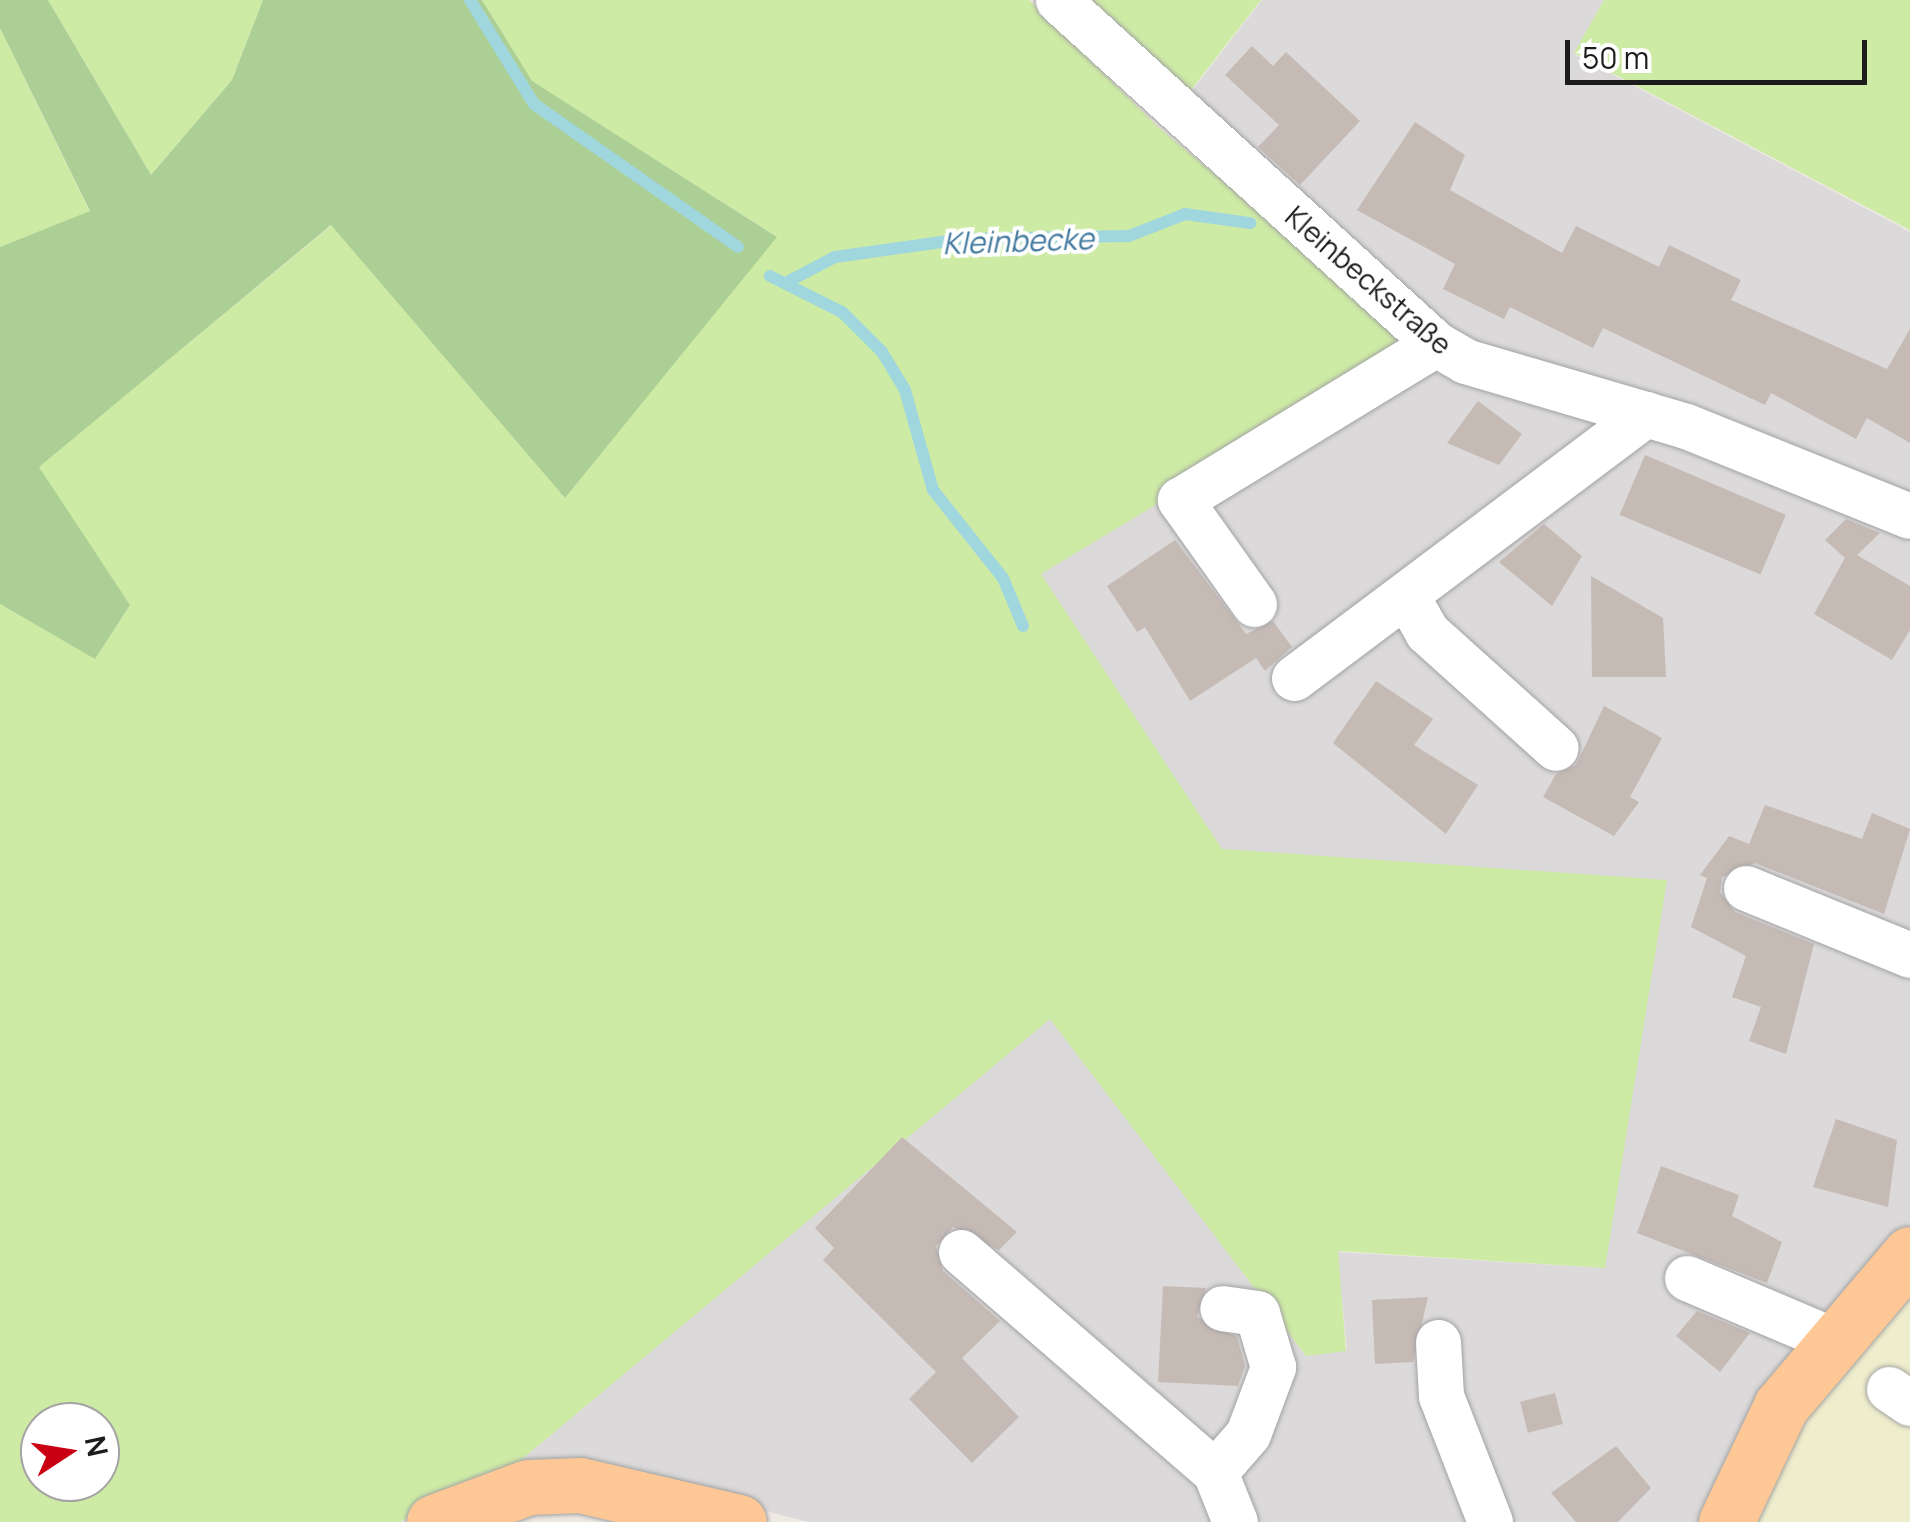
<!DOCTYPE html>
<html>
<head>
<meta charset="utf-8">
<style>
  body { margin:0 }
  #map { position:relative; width:1910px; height:1522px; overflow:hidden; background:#eee9e2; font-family:Manrope,sans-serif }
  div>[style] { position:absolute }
  .residential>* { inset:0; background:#dbd9d9 }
  .farmland>* { inset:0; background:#eeedcc }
  .grass>* { inset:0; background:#ceeba5 }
  .forest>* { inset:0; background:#accf95 }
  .stream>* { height:12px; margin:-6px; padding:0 6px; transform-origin:6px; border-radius:6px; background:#a0d6de }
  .building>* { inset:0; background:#c6bab5; transform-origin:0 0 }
  .roads { filter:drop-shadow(0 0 2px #a3a3a3) drop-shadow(0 0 2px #a3a3a3) }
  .minor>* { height:45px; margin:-22.5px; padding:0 22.5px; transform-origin:22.5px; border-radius:22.5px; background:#fff }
  .major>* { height:55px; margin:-27.5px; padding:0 27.5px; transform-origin:27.5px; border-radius:27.5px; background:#fec796 }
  span { translate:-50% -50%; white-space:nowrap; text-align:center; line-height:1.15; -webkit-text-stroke:8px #fff; paint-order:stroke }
  .street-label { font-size:28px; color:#1c1c1c }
  .water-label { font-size:30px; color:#42789e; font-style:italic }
  .north { position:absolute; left:20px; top:1402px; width:100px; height:100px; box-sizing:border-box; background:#fff; border:2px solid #a4a4a4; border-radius:50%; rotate:78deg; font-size:28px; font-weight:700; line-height:40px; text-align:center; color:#1c1c1c }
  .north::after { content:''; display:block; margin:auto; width:35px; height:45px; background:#c90013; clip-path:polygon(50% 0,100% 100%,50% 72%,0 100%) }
  .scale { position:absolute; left:1565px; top:40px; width:302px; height:45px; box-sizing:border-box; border:5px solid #1c1c1c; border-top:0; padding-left:12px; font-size:30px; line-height:35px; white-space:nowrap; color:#1c1c1c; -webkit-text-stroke:8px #fff; paint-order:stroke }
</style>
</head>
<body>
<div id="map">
  <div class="residential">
    <div style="clip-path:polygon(1262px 0,1604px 0,1574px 54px,1910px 232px,1910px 498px,1477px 349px,1184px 101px)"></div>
    <div style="clip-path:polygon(1447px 357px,1910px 526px,1910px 1231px,1706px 1522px,809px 1522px,687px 1491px,509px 1470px,1050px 1018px,1306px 1356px,1347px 1350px,1337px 1252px,1605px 1268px,1221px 849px,1040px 574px,1194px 481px)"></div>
  </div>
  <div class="farmland">
    <div style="clip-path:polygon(1910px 1280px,1910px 1522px,1752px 1522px,1802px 1414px)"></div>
  </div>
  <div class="grass">
    <div style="clip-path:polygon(48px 0,263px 0,232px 80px,151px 175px)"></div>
    <div style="clip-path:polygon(evenodd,482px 0,1029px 0,1158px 127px,1421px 345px,1041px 574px,1222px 849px,1667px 880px,1605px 1268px,1338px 1251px,1346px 1351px,1306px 1356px,1050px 1019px,509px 1470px,400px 1522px,0 1522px,0 604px,95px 658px,130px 605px,38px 467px,332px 225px,565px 498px,776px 236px,531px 81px,482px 0,40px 1422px,100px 1422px,100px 1482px,40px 1482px,40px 1422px)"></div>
    <div style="clip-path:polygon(1082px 0,1261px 0,1184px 99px)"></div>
    <div style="clip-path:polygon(1604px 0,1910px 0,1910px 230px,1574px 53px)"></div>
    <div style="clip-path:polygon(0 28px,90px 212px,0 247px)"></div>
  </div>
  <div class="forest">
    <div style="clip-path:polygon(0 0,48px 0,151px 175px,232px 80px,263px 0,482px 0,532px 81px,777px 237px,565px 498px,331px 225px,39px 467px,130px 605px,95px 659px,0 604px,0 247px,90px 211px,0 28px)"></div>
  </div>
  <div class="stream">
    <div style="left:470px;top:0;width:122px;rotate:58.4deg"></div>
    <div style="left:534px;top:104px;width:249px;rotate:35deg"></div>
    <div style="left:770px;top:276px;width:80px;rotate:26.6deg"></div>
    <div style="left:842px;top:312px;width:57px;rotate:45deg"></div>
    <div style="left:882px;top:352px;width:44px;rotate:58.8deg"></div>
    <div style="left:905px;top:390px;width:104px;rotate:74.4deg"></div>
    <div style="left:933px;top:490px;width:112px;rotate:51.5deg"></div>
    <div style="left:1003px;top:578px;width:52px;rotate:67.4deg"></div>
    <div style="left:789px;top:281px;width:52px;rotate:-27.6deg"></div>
    <div style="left:835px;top:257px;width:129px;rotate:-8deg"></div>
    <div style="left:963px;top:239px;width:166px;rotate:-1deg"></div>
    <div style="left:1129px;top:236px;width:60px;rotate:-21.4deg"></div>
    <div style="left:1185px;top:214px;width:66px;rotate:7.9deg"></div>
  </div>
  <div class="building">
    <div style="clip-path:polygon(1252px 46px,1273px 66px,1286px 52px,1360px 121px,1300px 185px,1258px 147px,1279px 125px,1225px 75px)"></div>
    <div style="clip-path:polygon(1415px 122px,1465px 155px,1450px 190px,1562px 253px,1576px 226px,1659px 267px,1669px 245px,1741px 280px,1731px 300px,1887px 369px,1910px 329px,1910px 443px,1867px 418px,1856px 439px,1771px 393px,1765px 405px,1603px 328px,1593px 348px,1510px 307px,1504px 319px,1443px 289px,1455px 264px,1357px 210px)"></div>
    <div style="clip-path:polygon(1478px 401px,1522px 434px,1499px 465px,1447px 443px)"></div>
    <div style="left:1645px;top:455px;width:153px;height:65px;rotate:23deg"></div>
    <div style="clip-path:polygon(1846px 519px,1880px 533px,1857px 555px,1910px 586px,1910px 630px,1892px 660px,1814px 614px,1845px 558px,1825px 540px)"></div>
    <div style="clip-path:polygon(1544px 524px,1582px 556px,1552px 606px,1499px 562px)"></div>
    <div style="clip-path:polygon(1175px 540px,1246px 634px,1273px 621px,1292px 647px,1265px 671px,1256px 658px,1190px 701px,1145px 627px,1137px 632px,1107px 586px)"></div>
    <div style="clip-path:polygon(1591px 576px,1663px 618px,1666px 677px,1592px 677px)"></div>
    <div style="clip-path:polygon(1376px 681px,1433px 719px,1414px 745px,1478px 785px,1446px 834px,1333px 743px)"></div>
    <div style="clip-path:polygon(1604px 706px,1662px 738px,1630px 797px,1639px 802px,1614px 836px,1543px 797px,1556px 774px,1576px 765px)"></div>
    <div style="clip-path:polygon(1765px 805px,1862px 839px,1872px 813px,1910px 829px,1884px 914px,1755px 863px,1722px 877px,1720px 892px,1735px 912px,1814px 944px,1786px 1054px,1749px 1041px,1761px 1007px,1732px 997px,1746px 956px,1691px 927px,1707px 878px,1700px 875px,1729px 836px,1749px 844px)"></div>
    <div style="clip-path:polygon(1836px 1119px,1897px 1140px,1888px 1207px,1813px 1187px)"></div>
    <div style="clip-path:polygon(902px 1137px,1017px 1232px,999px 1250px,953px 1227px,936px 1246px,943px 1271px,1000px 1321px,962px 1358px,1019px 1417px,972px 1463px,909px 1399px,936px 1372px,823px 1260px,834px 1248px,815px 1228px)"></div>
    <div style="clip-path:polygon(1661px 1166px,1739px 1195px,1732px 1216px,1782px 1242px,1767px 1283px,1637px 1233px)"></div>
    <div style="clip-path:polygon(1163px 1286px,1206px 1288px,1197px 1317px,1237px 1337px,1245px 1366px,1238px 1386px,1158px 1382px)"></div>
    <div style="clip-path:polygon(1428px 1297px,1413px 1362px,1375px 1364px,1372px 1300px)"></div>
    <div style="clip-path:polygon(1697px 1311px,1750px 1333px,1720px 1372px,1676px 1336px)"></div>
    <div style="left:1555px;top:1393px;width:32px;height:36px;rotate:76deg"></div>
    <div style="clip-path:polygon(1616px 1446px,1651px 1488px,1618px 1522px,1576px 1522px,1551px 1493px)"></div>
  </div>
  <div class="roads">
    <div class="minor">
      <div style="left:1058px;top:0;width:511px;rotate:42.3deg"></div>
      <div style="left:1436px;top:344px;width:34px;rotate:30deg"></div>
      <div style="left:1465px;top:361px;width:230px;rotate:16.4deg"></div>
      <div style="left:1686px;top:426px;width:241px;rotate:21.9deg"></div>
      <div style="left:1406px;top:595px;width:43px;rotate:60.4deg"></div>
      <div style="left:1427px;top:632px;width:173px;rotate:42deg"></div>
      <div style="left:1254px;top:604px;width:128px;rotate:-125.4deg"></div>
      <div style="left:1180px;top:500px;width:300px;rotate:-31.4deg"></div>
      <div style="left:1294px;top:678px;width:440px;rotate:-36.9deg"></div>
      <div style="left:1746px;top:888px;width:177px;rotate:22.2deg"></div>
      <div style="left:961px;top:1252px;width:336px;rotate:40.9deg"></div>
      <div style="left:1215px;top:1472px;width:50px;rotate:-49deg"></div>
      <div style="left:1248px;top:1434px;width:72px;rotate:-69.5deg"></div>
      <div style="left:1273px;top:1367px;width:56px;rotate:-106.5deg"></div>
      <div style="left:1257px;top:1313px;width:35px;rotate:-172deg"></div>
      <div style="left:1687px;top:1278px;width:156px;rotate:23deg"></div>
      <div style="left:1438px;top:1342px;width:54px;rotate:86.8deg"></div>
      <div style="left:1441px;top:1396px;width:135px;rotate:68.7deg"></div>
      <div style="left:1889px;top:1389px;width:25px;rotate:34deg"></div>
      <div style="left:1215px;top:1472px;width:54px;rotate:68.2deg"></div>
    </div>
    <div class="major">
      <div style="left:434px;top:1522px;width:100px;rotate:-20.4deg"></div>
      <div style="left:528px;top:1487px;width:52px;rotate:-2.2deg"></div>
      <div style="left:580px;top:1485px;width:163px;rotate:13.1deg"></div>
      <div style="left:1726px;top:1522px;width:128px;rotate:-64.6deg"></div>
      <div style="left:1781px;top:1406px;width:199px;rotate:-49.7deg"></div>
    </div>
  </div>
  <div class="street-label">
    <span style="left:1369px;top:280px;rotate:41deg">Kleinbeckstraße</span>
  </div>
  <div class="water-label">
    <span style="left:1018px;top:241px;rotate:-2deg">Kleinbecke</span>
  </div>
  <div class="north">N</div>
  <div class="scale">50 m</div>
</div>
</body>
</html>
